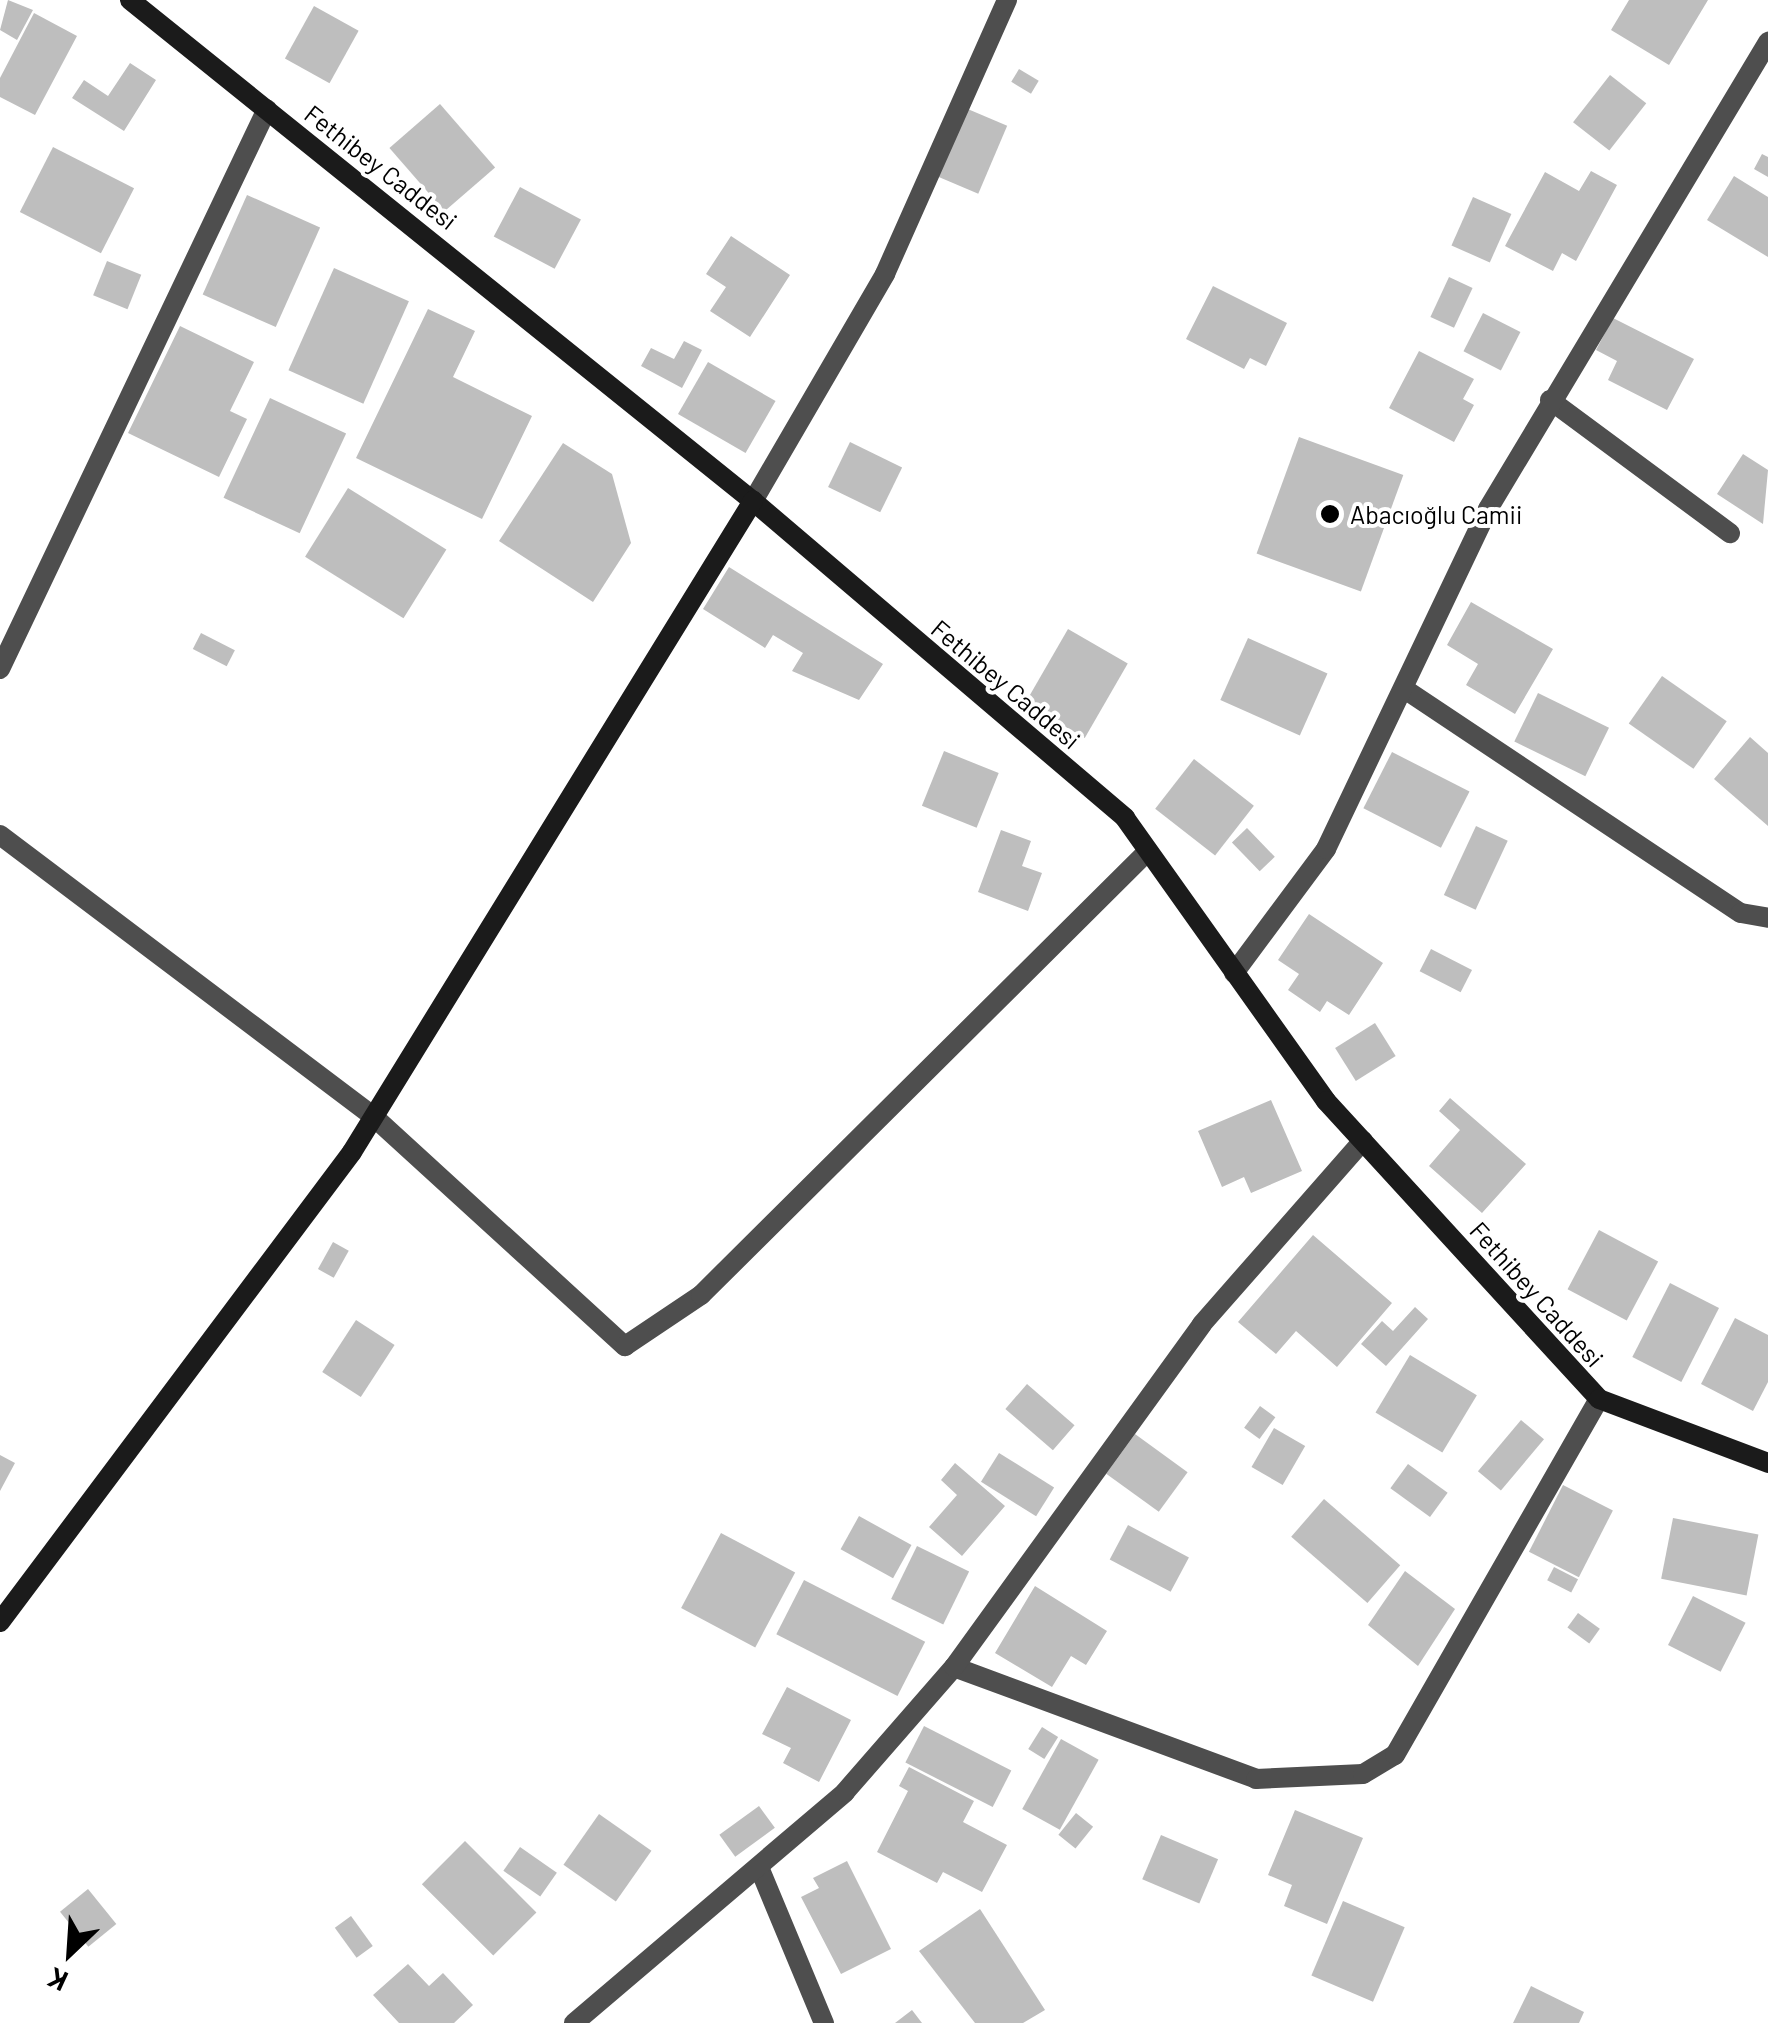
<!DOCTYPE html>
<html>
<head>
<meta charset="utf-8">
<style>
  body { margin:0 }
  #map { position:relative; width:1768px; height:2023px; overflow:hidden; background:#fff; font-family:Barlow,sans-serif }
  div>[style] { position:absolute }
  .building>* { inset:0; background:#bebebe; transform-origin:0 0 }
  .street>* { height:20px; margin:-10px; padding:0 10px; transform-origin:10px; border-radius:10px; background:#4e4e4e }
  .secondary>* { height:20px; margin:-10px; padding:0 10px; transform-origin:10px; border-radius:10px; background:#1b1b1b }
  .dots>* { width:28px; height:28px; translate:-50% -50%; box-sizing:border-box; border:5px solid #fff; border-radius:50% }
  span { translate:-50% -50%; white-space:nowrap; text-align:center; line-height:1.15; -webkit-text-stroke:8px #fff; paint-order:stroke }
  .street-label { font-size:25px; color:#000 }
  .poi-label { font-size:25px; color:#000 }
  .left { translate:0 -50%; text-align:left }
  .north { position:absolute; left:20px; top:1903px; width:100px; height:100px; -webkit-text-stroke:8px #fff; paint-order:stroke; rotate:205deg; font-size:28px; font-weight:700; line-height:40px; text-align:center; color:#000 }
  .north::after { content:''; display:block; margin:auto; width:35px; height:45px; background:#000; clip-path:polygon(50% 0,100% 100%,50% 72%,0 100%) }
</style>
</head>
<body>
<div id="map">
  <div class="building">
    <div style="clip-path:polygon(8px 0,33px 10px,17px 40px,0 30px)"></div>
    <div style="clip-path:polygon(1629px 0,1708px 0,1669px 65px,1611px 30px)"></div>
    <div style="left:314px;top:6px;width:51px;height:60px;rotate:29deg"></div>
    <div style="clip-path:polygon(34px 13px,77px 36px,35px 115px,0 97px,0 78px)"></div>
    <div style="clip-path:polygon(130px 63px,156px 80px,124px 131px,72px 98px,84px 80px,108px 96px)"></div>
    <div style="left:1019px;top:69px;width:23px;height:15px;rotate:31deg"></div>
    <div style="left:1610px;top:75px;width:46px;height:60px;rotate:38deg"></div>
    <div style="left:440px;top:104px;width:84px;height:67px;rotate:49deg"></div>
    <div style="left:963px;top:107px;width:48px;height:74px;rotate:23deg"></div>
    <div style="left:53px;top:147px;width:91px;height:73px;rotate:27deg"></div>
    <div style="clip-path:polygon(1762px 154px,1768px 157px,1768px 177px,1754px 169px)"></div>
    <div style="clip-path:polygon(1591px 171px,1617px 185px,1576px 261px,1562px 253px,1553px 271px,1505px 246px,1545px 172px,1579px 191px)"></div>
    <div style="clip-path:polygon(1734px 176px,1768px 197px,1768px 257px,1707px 220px)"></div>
    <div style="left:520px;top:187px;width:69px;height:56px;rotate:28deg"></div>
    <div style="left:247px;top:195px;width:80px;height:109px;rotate:24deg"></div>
    <div style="left:1473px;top:197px;width:42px;height:53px;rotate:24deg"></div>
    <div style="clip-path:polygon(731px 236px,790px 275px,750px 337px,710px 311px,726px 287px,706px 274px)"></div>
    <div style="left:107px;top:261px;width:37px;height:37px;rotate:22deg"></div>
    <div style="left:334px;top:268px;width:82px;height:112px;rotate:24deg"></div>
    <div style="left:1449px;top:277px;width:26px;height:44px;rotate:25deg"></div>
    <div style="clip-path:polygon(1213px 286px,1287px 323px,1266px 366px,1250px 358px,1244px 369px,1186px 339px)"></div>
    <div style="clip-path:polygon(428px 309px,475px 331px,453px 377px,532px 416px,482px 519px,356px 458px)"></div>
    <div style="left:1483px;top:313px;width:42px;height:43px;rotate:27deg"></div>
    <div style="clip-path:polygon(1613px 318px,1694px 359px,1667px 410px,1608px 380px,1617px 361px,1596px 350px)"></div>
    <div style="clip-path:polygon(180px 326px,254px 362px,230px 411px,247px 419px,219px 477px,128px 433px)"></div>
    <div style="clip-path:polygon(684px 341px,702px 350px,682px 388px,641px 366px,651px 348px,674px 359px)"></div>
    <div style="clip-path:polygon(1419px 351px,1474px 379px,1463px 399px,1474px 405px,1454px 442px,1389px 408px)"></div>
    <div style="left:708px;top:362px;width:78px;height:60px;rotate:30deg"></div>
    <div style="left:270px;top:398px;width:84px;height:110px;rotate:25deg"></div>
    <div style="left:1299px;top:437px;width:111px;height:124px;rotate:20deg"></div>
    <div style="left:850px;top:442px;width:58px;height:50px;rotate:26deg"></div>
    <div style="clip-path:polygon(563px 443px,612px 474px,631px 543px,593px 602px,499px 541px)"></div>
    <div style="clip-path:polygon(1743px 454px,1768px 470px,1763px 524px,1717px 494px)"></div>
    <div style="left:348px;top:488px;width:116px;height:81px;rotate:32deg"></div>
    <div style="clip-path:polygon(729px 567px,883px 664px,859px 700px,792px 671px,803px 653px,773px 635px,765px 648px,703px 609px)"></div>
    <div style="clip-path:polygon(1471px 602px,1553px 649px,1515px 714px,1466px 685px,1478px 664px,1447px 645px)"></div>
    <div style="left:1068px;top:629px;width:69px;height:86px;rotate:30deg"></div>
    <div style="left:201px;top:633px;width:38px;height:18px;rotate:27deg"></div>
    <div style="left:1248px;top:638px;width:87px;height:68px;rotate:24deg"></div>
    <div style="left:1662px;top:676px;width:79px;height:58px;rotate:35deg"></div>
    <div style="left:1538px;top:693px;width:79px;height:54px;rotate:26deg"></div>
    <div style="clip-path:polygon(1750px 737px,1768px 753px,1768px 826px,1714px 779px)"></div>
    <div style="left:944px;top:751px;width:59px;height:59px;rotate:22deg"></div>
    <div style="left:1392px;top:752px;width:87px;height:63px;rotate:27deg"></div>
    <div style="left:1194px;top:759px;width:76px;height:63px;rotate:38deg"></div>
    <div style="left:1476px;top:826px;width:35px;height:76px;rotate:25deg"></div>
    <div style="left:1247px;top:828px;width:40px;height:21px;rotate:46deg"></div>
    <div style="clip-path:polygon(1001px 830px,1031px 841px,1022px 866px,1042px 873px,1028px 911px,978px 892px)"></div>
    <div style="clip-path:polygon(1309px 914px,1383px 963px,1349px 1015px,1327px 1001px,1320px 1012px,1288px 990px,1299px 974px,1278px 960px)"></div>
    <div style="left:1431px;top:949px;width:46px;height:25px;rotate:27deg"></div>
    <div style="left:1375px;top:1023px;width:39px;height:47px;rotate:58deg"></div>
    <div style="clip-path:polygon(1450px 1098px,1526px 1164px,1482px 1213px,1429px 1166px,1460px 1130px,1439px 1111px)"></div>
    <div style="clip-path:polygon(1271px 1100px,1302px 1171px,1251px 1193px,1244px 1177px,1222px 1187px,1198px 1131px)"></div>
    <div style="left:1599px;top:1230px;width:67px;height:67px;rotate:28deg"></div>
    <div style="clip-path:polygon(1313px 1235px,1392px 1303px,1337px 1367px,1296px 1331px,1276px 1354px,1238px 1322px)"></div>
    <div style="left:333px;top:1242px;width:18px;height:31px;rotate:29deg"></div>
    <div style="left:1670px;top:1283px;width:55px;height:83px;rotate:27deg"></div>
    <div style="clip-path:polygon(1415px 1307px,1428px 1319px,1386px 1366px,1361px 1344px,1382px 1321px,1393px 1331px)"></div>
    <div style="clip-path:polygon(1735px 1318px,1768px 1335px,1768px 1382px,1753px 1411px,1701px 1384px)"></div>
    <div style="left:356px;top:1320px;width:46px;height:62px;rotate:33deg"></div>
    <div style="left:1410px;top:1355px;width:78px;height:67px;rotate:31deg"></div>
    <div style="left:1027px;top:1384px;width:63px;height:33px;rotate:41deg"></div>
    <div style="left:1260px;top:1406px;width:19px;height:27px;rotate:36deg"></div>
    <div style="left:1521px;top:1420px;width:30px;height:67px;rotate:40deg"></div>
    <div style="left:1274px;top:1428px;width:36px;height:45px;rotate:30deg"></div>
    <div style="left:1135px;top:1434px;width:65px;height:49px;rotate:36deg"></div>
    <div style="left:999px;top:1453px;width:65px;height:34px;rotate:32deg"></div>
    <div style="clip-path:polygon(0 1455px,15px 1463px,0 1491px)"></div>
    <div style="clip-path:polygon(955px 1463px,1005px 1506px,962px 1556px,929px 1527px,957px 1495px,941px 1480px)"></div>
    <div style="left:1408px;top:1464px;width:49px;height:30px;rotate:36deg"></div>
    <div style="left:1563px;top:1485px;width:56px;height:75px;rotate:27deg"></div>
    <div style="left:1324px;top:1499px;width:101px;height:50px;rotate:41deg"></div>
    <div style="left:859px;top:1516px;width:60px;height:38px;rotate:29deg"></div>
    <div style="left:1673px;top:1518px;width:87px;height:62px;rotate:11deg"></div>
    <div style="left:1128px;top:1525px;width:69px;height:39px;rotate:28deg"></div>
    <div style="left:721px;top:1533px;width:84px;height:85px;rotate:28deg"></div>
    <div style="left:917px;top:1546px;width:58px;height:59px;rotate:26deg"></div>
    <div style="left:1554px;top:1567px;width:27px;height:15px;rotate:27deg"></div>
    <div style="clip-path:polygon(1405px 1571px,1455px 1609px,1418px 1666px,1368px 1625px)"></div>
    <div style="left:804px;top:1580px;width:136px;height:61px;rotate:27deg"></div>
    <div style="clip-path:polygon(1035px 1586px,1107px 1631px,1086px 1665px,1071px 1656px,1052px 1687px,995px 1653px)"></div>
    <div style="left:1693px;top:1596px;width:59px;height:55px;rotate:27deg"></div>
    <div style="left:1578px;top:1613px;width:27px;height:18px;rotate:36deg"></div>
    <div style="clip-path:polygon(787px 1687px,851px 1720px,819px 1782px,783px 1763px,791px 1748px,762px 1734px)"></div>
    <div style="left:924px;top:1726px;width:98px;height:41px;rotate:27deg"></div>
    <div style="left:1042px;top:1727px;width:19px;height:26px;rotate:32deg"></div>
    <div style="left:1061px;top:1739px;width:43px;height:80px;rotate:29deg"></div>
    <div style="clip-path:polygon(909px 1767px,974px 1801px,963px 1822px,1007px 1845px,982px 1892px,943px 1872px,937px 1883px,877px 1852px,908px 1791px,899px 1786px)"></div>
    <div style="left:759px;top:1806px;width:27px;height:49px;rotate:54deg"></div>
    <div style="clip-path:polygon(1295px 1810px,1363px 1838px,1327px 1924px,1284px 1906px,1292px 1885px,1268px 1875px)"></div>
    <div style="left:1076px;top:1813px;width:22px;height:28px;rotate:39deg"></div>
    <div style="left:599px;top:1814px;width:64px;height:62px;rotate:35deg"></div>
    <div style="left:1161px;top:1835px;width:62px;height:48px;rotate:23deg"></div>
    <div style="left:465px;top:1841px;width:101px;height:61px;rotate:45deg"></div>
    <div style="left:520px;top:1847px;width:45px;height:29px;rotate:35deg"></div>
    <div style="clip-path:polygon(847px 1861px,891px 1949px,841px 1974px,801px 1897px,819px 1888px,813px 1878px)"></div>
    <div style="left:88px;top:1889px;width:45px;height:36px;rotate:51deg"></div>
    <div style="left:1343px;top:1901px;width:67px;height:81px;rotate:23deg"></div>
    <div style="clip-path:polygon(980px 1909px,1045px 2010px,1023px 2023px,975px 2023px,919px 1951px)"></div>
    <div style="left:351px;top:1916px;width:37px;height:20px;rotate:54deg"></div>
    <div style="clip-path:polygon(408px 1964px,429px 1986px,443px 1973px,473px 2005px,454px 2023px,399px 2023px,373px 1995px)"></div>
    <div style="clip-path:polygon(1531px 1986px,1584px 2012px,1579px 2023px,1513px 2023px)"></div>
    <div style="clip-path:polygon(912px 2010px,922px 2023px,895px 2023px)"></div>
  </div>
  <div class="street">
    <div style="left:1550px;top:400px;width:224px;rotate:36.5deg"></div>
    <div style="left:753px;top:501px;width:263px;rotate:-59.8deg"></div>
    <div style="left:885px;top:274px;width:300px;rotate:-66deg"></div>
    <div style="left:0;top:669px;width:620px;rotate:-64.51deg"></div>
    <div style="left:1406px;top:690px;width:402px;rotate:33.7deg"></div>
    <div style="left:1741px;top:913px;width:27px;rotate:10deg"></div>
    <div style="left:0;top:835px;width:468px;rotate:37deg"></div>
    <div style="left:374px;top:1117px;width:340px;rotate:42.4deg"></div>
    <div style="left:625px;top:1346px;width:92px;rotate:-33.9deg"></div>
    <div style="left:701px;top:1295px;width:630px;rotate:-44.81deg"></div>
    <div style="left:1234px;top:973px;width:154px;rotate:-53.4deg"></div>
    <div style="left:1326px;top:849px;width:377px;rotate:-64.5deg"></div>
    <div style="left:1488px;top:509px;width:545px;rotate:-59.05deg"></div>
    <div style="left:954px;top:1667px;width:322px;rotate:20.3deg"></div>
    <div style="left:1256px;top:1779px;width:107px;rotate:-2.7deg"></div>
    <div style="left:1363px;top:1774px;width:37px;rotate:-31deg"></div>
    <div style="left:1395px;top:1755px;width:410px;rotate:-60.2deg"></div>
    <div style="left:761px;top:1872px;width:164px;rotate:67.4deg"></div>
    <div style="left:574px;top:2023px;width:356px;rotate:-40.4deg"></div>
    <div style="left:845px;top:1792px;width:166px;rotate:-48.9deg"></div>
    <div style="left:954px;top:1667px;width:423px;rotate:-54.1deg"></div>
    <div style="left:1202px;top:1324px;width:244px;rotate:-48.7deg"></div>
  </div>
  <div class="secondary">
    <div style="left:130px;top:0;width:799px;rotate:38.81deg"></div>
    <div style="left:753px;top:501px;width:489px;rotate:40.4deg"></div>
    <div style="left:1125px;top:818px;width:347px;rotate:54.6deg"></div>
    <div style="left:1326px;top:1101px;width:404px;rotate:47.5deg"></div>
    <div style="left:1599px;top:1399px;width:181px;rotate:20.7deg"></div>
    <div style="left:0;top:1622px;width:587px;rotate:-53.17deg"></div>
    <div style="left:352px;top:1152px;width:765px;rotate:-58.37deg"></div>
  </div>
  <div class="dots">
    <div style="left:1330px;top:514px;background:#000"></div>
  </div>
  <div class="street-label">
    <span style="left:381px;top:167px;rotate:38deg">Fethibey Caddesi</span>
    <span style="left:1006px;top:684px;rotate:40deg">Fethibey Caddesi</span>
    <span style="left:1537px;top:1294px;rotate:48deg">Fethibey Caddesi</span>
  </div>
  <div class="poi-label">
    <span class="left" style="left:1350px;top:514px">Abacıoğlu Camii</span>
  </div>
  <div class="north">K</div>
</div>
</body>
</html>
